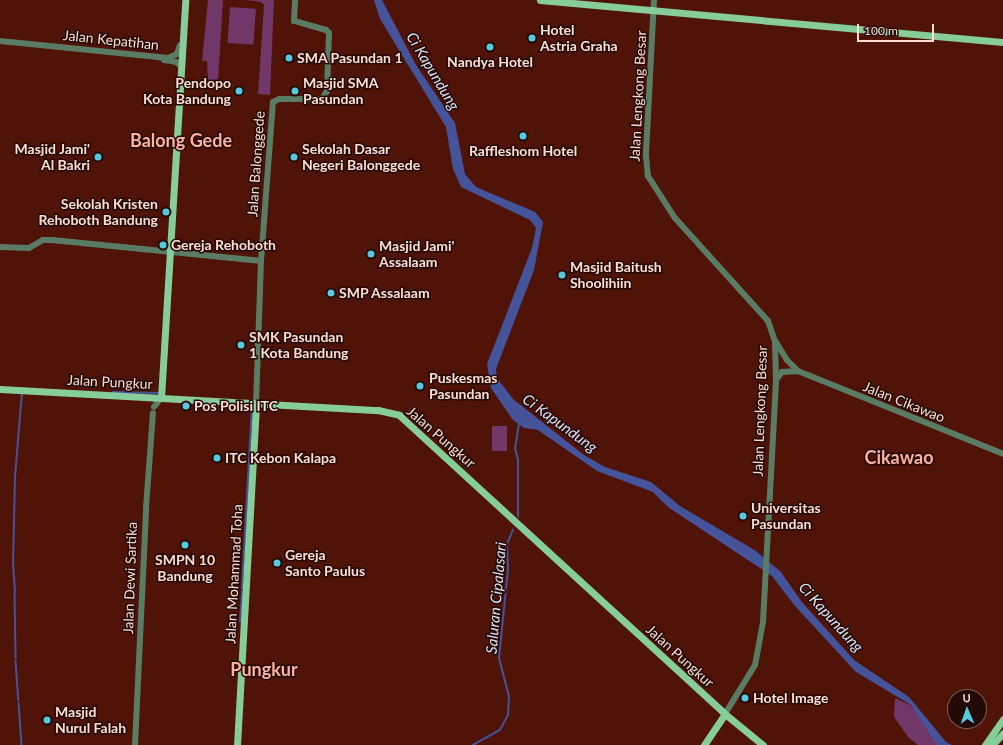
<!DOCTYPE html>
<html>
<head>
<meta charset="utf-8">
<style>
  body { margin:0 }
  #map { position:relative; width:1003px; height:745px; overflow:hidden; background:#4f1307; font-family:Lato,sans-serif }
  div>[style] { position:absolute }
  .green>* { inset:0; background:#713768; transform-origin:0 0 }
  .water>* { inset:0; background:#45539b }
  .stream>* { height:1.5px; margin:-0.75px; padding:0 0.75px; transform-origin:0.75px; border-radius:0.75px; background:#45539b }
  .minor>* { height:6px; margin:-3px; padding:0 3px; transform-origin:3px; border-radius:3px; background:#5a7b64 }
  .major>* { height:7px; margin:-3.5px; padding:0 3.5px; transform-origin:3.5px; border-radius:3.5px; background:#87cd9b }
  .dots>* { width:11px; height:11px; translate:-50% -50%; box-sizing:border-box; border:2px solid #240a06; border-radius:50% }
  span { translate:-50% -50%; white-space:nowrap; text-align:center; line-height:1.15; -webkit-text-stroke:3px #240a06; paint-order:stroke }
  .poi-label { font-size:14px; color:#fcddd5; font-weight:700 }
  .left { translate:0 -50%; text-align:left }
  .right { translate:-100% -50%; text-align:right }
  .street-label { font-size:14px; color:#fcddd5 }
  .water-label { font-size:15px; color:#dbe1f6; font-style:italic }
  .district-label { font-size:18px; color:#fdb1a1; font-weight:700 }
  .north { position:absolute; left:947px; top:689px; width:40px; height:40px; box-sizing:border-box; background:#240a06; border:1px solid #7a5e59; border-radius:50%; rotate:358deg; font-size:11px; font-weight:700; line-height:16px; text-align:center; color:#fcddd5 }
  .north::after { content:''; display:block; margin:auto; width:14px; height:18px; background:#56c9e0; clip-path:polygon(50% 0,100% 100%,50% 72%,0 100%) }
  .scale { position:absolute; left:857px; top:24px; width:77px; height:18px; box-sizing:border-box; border:2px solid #fcddd5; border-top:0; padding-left:5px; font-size:12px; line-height:14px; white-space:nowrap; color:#fcddd5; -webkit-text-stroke:3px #240a06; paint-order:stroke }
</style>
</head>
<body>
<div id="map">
  <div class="green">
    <div style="clip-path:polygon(208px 0,223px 0,218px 81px,208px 81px,207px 61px,202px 61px)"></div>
    <div style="clip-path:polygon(246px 0,274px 0,270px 95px,258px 94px,264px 5px,261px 2px)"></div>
    <div style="left:230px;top:7px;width:26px;height:36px;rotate:4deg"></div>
    <div style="left:492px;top:426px;width:15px;height:25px"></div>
    <div style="clip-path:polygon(895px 698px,910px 705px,921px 716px,938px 745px,918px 745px,909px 738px,894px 717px)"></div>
  </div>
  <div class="water">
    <div style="clip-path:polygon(374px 0,382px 0,416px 65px,455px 123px,465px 174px,476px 187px,535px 212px,543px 222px,534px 270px,496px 369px,497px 378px,513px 399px,584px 455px,605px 467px,651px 482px,680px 506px,756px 551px,781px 572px,801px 601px,854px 660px,909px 697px,946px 742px,952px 745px,937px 745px,911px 705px,856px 672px,795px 606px,772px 576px,668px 507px,653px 492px,597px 471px,538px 430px,524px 428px,513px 420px,491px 388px,487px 364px,532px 248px,536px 228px,530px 220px,461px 187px,453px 169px,446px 127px,380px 19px)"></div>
  </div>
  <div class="stream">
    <div style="left:113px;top:392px;width:46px;rotate:1.2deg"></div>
    <div style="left:518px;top:517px;width:57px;rotate:-90deg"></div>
    <div style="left:518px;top:460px;width:11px;rotate:-105deg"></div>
    <div style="left:515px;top:449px;width:25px;rotate:-81deg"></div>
    <div style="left:242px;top:589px;width:184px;rotate:-86.9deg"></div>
    <div style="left:15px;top:592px;width:27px;rotate:-94deg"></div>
    <div style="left:13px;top:565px;width:88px;rotate:-88.7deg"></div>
    <div style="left:15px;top:477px;width:85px;rotate:-85.3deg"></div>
    <div style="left:15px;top:592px;width:66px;rotate:89.1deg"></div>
    <div style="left:240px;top:622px;width:30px;rotate:-86deg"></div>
    <div style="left:16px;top:661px;width:39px;rotate:86deg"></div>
    <div style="left:19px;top:703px;width:42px;rotate:85.9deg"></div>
    <div style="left:473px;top:745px;width:31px;rotate:-29deg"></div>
    <div style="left:500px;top:730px;width:17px;rotate:-62deg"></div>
    <div style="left:508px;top:715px;width:18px;rotate:-87deg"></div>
    <div style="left:509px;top:697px;width:40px;rotate:-104.4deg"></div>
    <div style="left:499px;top:658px;width:88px;rotate:-84.2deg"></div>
    <div style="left:508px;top:570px;width:26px;rotate:-92deg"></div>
    <div style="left:507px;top:544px;width:15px;rotate:-67deg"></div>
  </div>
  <div class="minor">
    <div style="left:654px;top:0;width:155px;rotate:93deg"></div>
    <div style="left:646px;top:155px;width:21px;rotate:85deg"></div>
    <div style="left:648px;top:176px;width:50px;rotate:57.3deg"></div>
    <div style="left:675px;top:218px;width:139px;rotate:47.9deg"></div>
    <div style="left:768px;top:321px;width:21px;rotate:71deg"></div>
    <div style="left:775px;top:341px;width:41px;rotate:88.6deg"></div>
    <div style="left:776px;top:382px;width:240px;rotate:93.1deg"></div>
    <div style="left:763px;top:622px;width:44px;rotate:100.5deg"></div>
    <div style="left:755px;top:665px;width:57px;rotate:121.5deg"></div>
    <div style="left:0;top:41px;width:169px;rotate:5.8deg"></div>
    <div style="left:168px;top:58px;width:10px;rotate:-24deg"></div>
    <div style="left:177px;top:54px;width:9px;rotate:-72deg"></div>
    <div style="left:164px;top:60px;width:12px;rotate:9deg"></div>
    <div style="left:176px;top:62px;width:8px;rotate:40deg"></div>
    <div style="left:0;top:247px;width:29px;rotate:2deg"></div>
    <div style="left:29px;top:248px;width:16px;rotate:-30deg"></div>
    <div style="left:43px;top:240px;width:9px"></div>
    <div style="left:52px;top:240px;width:210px;rotate:5.7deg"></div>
    <div style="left:776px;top:342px;width:21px;rotate:59deg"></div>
    <div style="left:787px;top:360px;width:16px;rotate:45deg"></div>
    <div style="left:798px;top:371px;width:221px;rotate:22deg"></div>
    <div style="left:776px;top:380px;width:10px;rotate:-53deg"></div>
    <div style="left:782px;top:372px;width:16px;rotate:-4deg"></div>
    <div style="left:256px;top:404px;width:143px;rotate:-88deg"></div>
    <div style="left:261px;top:261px;width:159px;rotate:-85.7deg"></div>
    <div style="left:273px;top:102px;width:7px;rotate:-27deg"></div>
    <div style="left:279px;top:99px;width:43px"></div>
    <div style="left:322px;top:99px;width:9px;rotate:-58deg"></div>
    <div style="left:327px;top:91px;width:58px;rotate:-88deg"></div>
    <div style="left:329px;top:33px;width:4px;rotate:-135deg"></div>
    <div style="left:326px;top:30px;width:33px;rotate:-164deg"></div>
    <div style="left:294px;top:21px;width:21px;rotate:-87deg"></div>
    <div style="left:154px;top:407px;width:11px;rotate:-52deg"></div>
    <div style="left:135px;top:745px;width:237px;rotate:-87.3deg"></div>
    <div style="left:146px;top:508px;width:95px;rotate:-85.8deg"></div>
  </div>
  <div class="major">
    <div style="left:540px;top:0;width:465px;rotate:5.2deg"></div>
    <div style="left:0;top:389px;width:379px;rotate:3.2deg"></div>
    <div style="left:378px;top:410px;width:22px;rotate:13deg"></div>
    <div style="left:399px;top:415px;width:442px;rotate:42.5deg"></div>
    <div style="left:725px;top:714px;width:49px;rotate:39.2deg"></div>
    <div style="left:161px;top:398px;width:399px;rotate:-86.5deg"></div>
    <div style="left:237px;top:745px;width:342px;rotate:-86.8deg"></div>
    <div style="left:704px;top:745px;width:37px;rotate:-56deg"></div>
    <div style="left:985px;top:745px;width:32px;rotate:-55deg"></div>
    <div style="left:992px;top:745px;width:16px;rotate:-47deg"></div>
  </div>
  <div class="dots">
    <div style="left:532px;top:38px;background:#56c9e0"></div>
    <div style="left:490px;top:47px;background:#56c9e0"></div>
    <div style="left:289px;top:58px;background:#56c9e0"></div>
    <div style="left:239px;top:91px;background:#56c9e0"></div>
    <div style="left:295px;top:91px;background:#56c9e0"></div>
    <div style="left:523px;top:136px;background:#56c9e0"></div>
    <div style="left:98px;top:157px;background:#56c9e0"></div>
    <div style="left:294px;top:157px;background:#56c9e0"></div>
    <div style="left:166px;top:212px;background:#56c9e0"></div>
    <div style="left:163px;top:245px;background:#56c9e0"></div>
    <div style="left:371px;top:254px;background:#56c9e0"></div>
    <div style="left:562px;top:275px;background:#56c9e0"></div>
    <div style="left:331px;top:293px;background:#56c9e0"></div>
    <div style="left:241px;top:345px;background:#56c9e0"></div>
    <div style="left:420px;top:386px;background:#56c9e0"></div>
    <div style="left:186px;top:406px;background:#56c9e0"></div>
    <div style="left:217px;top:458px;background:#56c9e0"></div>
    <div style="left:743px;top:516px;background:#56c9e0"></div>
    <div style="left:185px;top:545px;background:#56c9e0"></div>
    <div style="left:277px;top:563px;background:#56c9e0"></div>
    <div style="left:745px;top:698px;background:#56c9e0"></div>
    <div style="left:47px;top:720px;background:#56c9e0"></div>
  </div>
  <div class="poi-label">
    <span class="left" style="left:540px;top:38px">Hotel<br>Astria Graha</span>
    <span class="left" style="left:297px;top:58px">SMA Pasundan 1</span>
    <span style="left:490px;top:62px">Nandya Hotel</span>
    <span class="right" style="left:231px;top:91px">Pendopo<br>Kota Bandung</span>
    <span class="left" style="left:303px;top:91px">Masjid SMA<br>Pasundan</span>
    <span class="right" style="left:90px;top:157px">Masjid Jami'<br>Al Bakri</span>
    <span class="left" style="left:302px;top:157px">Sekolah Dasar<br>Negeri Balonggede</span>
    <span style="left:523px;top:151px">Raffleshom Hotel</span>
    <span class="right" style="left:158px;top:212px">Sekolah Kristen<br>Rehoboth Bandung</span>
    <span class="left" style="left:171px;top:245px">Gereja Rehoboth</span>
    <span class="left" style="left:379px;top:254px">Masjid Jami'<br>Assalaam</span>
    <span class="left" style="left:570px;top:275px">Masjid Baitush<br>Shoolihiin</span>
    <span class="left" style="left:339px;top:293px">SMP Assalaam</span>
    <span class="left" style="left:249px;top:345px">SMK Pasundan<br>1 Kota Bandung</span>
    <span class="left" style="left:429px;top:386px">Puskesmas<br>Pasundan</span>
    <span class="left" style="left:194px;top:406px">Pos Polisi ITC</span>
    <span class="left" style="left:225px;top:458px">ITC Kebon Kalapa</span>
    <span class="left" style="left:751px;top:516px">Universitas<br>Pasundan</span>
    <span class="left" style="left:285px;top:563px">Gereja<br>Santo Paulus</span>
    <span style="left:185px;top:568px">SMPN 10<br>Bandung</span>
    <span class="left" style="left:753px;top:698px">Hotel Image</span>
    <span class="left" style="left:55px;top:720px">Masjid<br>Nurul Falah</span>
  </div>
  <div class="street-label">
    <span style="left:111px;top:40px;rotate:6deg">Jalan Kepatihan</span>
    <span style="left:638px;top:96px;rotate:-87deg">Jalan Lengkong Besar</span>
    <span style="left:256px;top:164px;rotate:-86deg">Jalan Balonggede</span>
    <span style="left:110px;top:382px;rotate:3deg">Jalan Pungkur</span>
    <span style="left:904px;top:402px;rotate:22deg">Jalan Cikawao</span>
    <span style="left:760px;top:411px;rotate:-88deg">Jalan Lengkong Besar</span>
    <span style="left:441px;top:437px;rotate:41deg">Jalan Pungkur</span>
    <span style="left:234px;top:574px;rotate:-87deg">Jalan Mohammad Toha</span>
    <span style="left:130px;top:578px;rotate:-88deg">Jalan Dewi Sartika</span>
    <span style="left:680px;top:656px;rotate:42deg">Jalan Pungkur</span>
  </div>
  <div class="water-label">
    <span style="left:433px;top:71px;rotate:59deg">Ci Kapundung</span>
    <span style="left:560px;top:423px;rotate:36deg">Ci Kapundung</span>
    <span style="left:496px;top:598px;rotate:-85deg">Saluran Cipalasari</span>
    <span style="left:831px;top:617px;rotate:48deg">Ci Kapundung</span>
  </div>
  <div class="district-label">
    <span style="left:181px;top:140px">Balong Gede</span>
    <span style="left:899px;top:457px">Cikawao</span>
    <span style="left:264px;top:669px">Pungkur</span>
  </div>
  <div class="north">U</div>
  <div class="scale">100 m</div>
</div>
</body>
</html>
